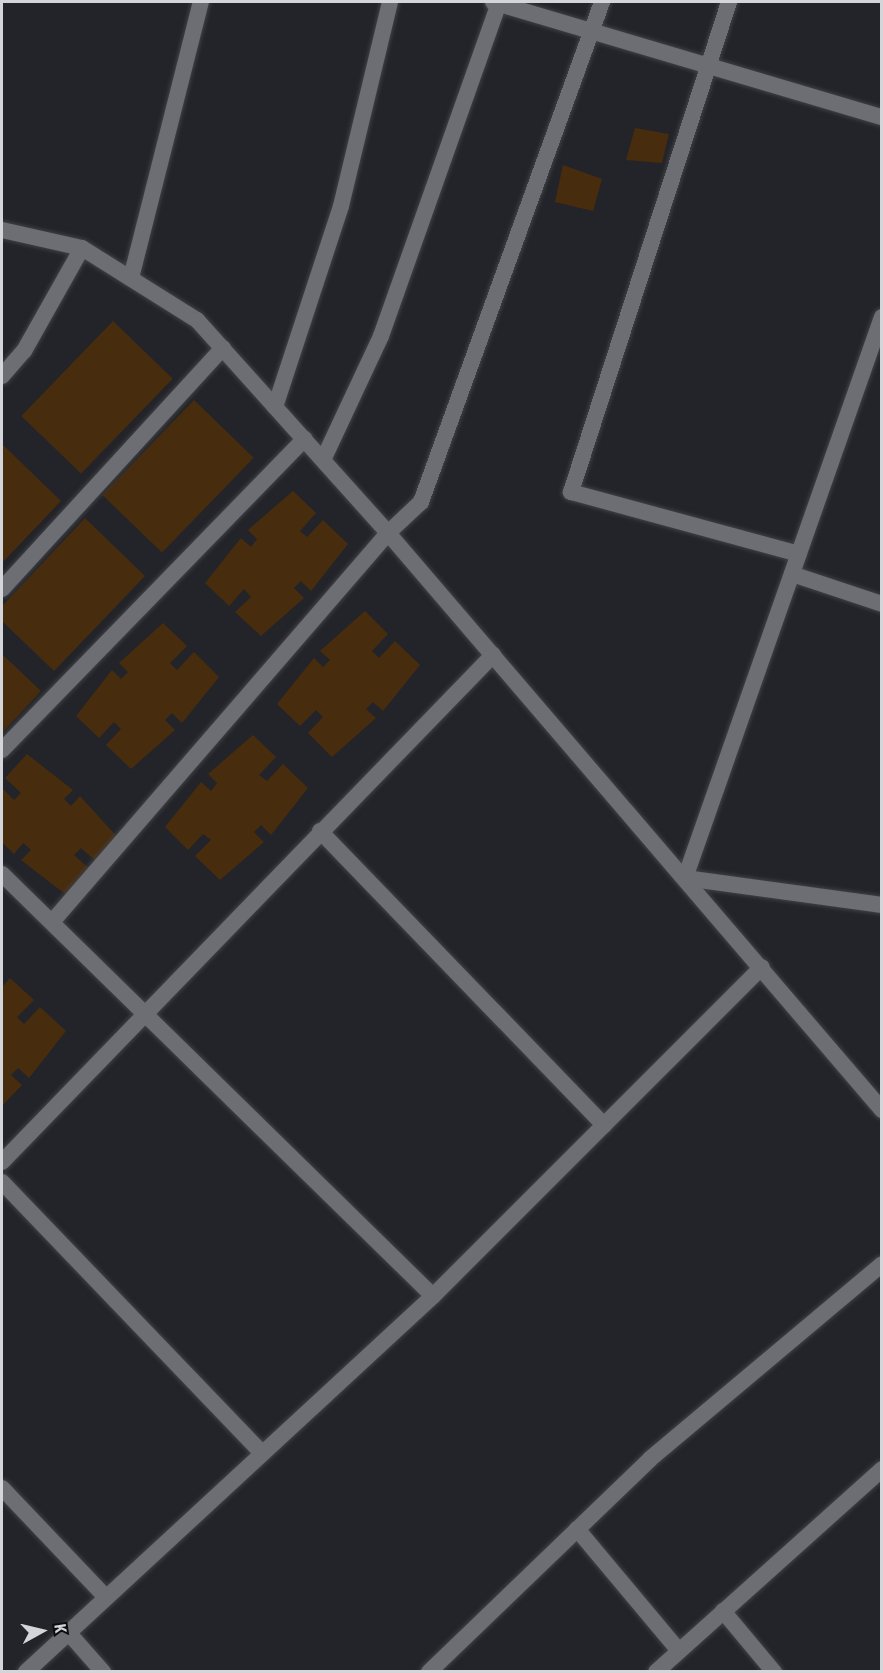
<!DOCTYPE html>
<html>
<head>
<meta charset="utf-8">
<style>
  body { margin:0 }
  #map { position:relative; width:883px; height:1673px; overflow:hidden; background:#222429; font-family:"Roboto Condensed",sans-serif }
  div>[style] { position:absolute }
  .building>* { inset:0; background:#482c0e; transform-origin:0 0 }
  .roads { filter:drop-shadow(0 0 2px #404145) drop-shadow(0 0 2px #404145) }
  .minor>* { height:16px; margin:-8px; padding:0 8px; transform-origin:8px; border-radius:8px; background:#6c6e74 }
  .tertiary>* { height:16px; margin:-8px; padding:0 8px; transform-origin:8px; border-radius:8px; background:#6c6e74 }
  span { translate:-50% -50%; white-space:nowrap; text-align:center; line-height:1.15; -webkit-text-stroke:4.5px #0c0d0f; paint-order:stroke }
  .frame { position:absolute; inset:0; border:3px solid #d4d5d8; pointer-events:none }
  .north { position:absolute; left:12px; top:1601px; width:60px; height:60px; -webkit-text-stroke:4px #0c0d0f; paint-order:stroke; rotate:82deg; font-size:16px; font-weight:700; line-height:24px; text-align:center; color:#d4d5d8 }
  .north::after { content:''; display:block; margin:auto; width:21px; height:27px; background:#d4d5d8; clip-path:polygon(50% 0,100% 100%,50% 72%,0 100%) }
</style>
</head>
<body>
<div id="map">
  <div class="building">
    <div style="clip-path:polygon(635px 128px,669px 134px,662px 163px,626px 160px)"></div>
    <div style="clip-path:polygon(563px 165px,602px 179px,593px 211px,555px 202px)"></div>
    <div style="left:113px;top:321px;width:83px;height:132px;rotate:44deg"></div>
    <div style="left:194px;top:400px;width:83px;height:132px;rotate:44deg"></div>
    <div style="clip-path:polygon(2px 444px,61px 501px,2px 563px)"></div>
    <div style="clip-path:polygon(293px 491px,316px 513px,300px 531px,307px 537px,323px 520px,348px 544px,311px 591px,301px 581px,294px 588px,304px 598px,261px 636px,235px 612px,251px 597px,244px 589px,229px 606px,205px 583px,241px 538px,251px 547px,257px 539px,248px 530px)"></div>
    <div style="clip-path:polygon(85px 518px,145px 576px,54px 671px,2px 621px,2px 606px)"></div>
    <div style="clip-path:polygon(365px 611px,388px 634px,372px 651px,379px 658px,395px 641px,420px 665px,383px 711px,373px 702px,366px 709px,376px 718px,332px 757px,308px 733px,323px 717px,316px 710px,300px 726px,277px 704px,314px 658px,323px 667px,330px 660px,320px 651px)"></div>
    <div style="clip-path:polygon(163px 623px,187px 646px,170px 663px,177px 670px,194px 652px,219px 677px,182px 723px,172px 713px,165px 720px,175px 730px,131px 769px,106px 745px,121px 729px,114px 722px,99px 738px,76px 716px,112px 670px,121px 679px,128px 672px,119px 663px)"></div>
    <div style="clip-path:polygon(2px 654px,41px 691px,2px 733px)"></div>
    <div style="clip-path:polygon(253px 735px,276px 757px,259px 775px,267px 781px,283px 764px,308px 788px,271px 835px,261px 825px,254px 832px,264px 842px,220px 880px,195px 856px,211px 840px,203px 834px,188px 850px,165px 827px,201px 782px,211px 791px,217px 783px,208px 774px)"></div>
    <div style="clip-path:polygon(27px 754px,73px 790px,64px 799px,71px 806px,80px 796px,120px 840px,99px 864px,81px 848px,74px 855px,92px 871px,69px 897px,21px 860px,31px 850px,23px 843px,14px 854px,2px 842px,2px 788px,14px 800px,21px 793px,5px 778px)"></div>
    <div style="clip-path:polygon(10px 978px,34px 1000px,17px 1017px,24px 1024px,40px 1007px,66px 1031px,29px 1078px,18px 1068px,11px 1075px,22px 1085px,2px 1106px,2px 987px)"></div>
  </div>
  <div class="roads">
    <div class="minor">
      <div style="left:493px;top:2px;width:406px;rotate:16.5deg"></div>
      <div style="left:729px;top:2px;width:515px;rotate:107.87deg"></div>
      <div style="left:571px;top:492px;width:236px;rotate:15.2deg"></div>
      <div style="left:131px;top:278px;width:285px;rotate:-75.8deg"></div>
      <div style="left:882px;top:317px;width:595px;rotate:109.35deg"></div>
      <div style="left:685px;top:878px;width:199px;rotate:7.8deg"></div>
      <div style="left:2px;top:376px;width:33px;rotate:-49deg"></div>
      <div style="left:24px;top:351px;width:118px;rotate:-60.6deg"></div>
      <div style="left:275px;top:407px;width:212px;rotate:-71.8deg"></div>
      <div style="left:341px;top:206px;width:210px;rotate:-76.5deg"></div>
      <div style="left:323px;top:460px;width:137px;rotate:-64.9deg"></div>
      <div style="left:381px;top:336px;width:354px;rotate:-70.5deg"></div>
      <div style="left:792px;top:574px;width:95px;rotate:18.4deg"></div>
      <div style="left:2px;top:589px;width:327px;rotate:-47.5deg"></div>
      <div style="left:2px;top:750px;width:434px;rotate:-45.8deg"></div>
      <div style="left:320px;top:831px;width:409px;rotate:46deg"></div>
      <div style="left:2px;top:874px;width:603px;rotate:44.4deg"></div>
      <div style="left:52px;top:922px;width:514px;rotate:-49.18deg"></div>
      <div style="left:388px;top:533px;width:45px;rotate:-43.2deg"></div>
      <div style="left:421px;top:502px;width:532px;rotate:-70.1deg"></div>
      <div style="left:2px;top:1162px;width:706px;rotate:-45.92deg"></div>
      <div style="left:2px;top:1182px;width:376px;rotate:46.2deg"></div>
      <div style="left:2px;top:1488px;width:149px;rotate:46.4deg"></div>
      <div style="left:577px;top:1529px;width:159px;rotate:50.1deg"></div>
      <div style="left:723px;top:1611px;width:80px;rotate:50.1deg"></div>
      <div style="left:67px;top:1631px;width:55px;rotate:48.7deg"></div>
      <div style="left:26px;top:1672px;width:554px;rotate:-42.73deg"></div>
      <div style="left:433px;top:1296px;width:465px;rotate:-45deg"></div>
      <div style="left:429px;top:1672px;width:307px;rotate:-43.9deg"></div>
      <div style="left:650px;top:1459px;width:303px;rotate:-40deg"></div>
      <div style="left:656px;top:1672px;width:304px;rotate:-41.9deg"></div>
    </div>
    <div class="tertiary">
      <div style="left:2px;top:230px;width:82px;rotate:12.7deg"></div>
      <div style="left:82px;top:248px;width:136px;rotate:32.1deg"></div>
      <div style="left:197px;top:320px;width:286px;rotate:48.1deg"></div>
      <div style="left:388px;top:533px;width:760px;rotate:49.43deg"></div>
    </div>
  </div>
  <div class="frame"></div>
  <div class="north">K</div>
</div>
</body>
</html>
